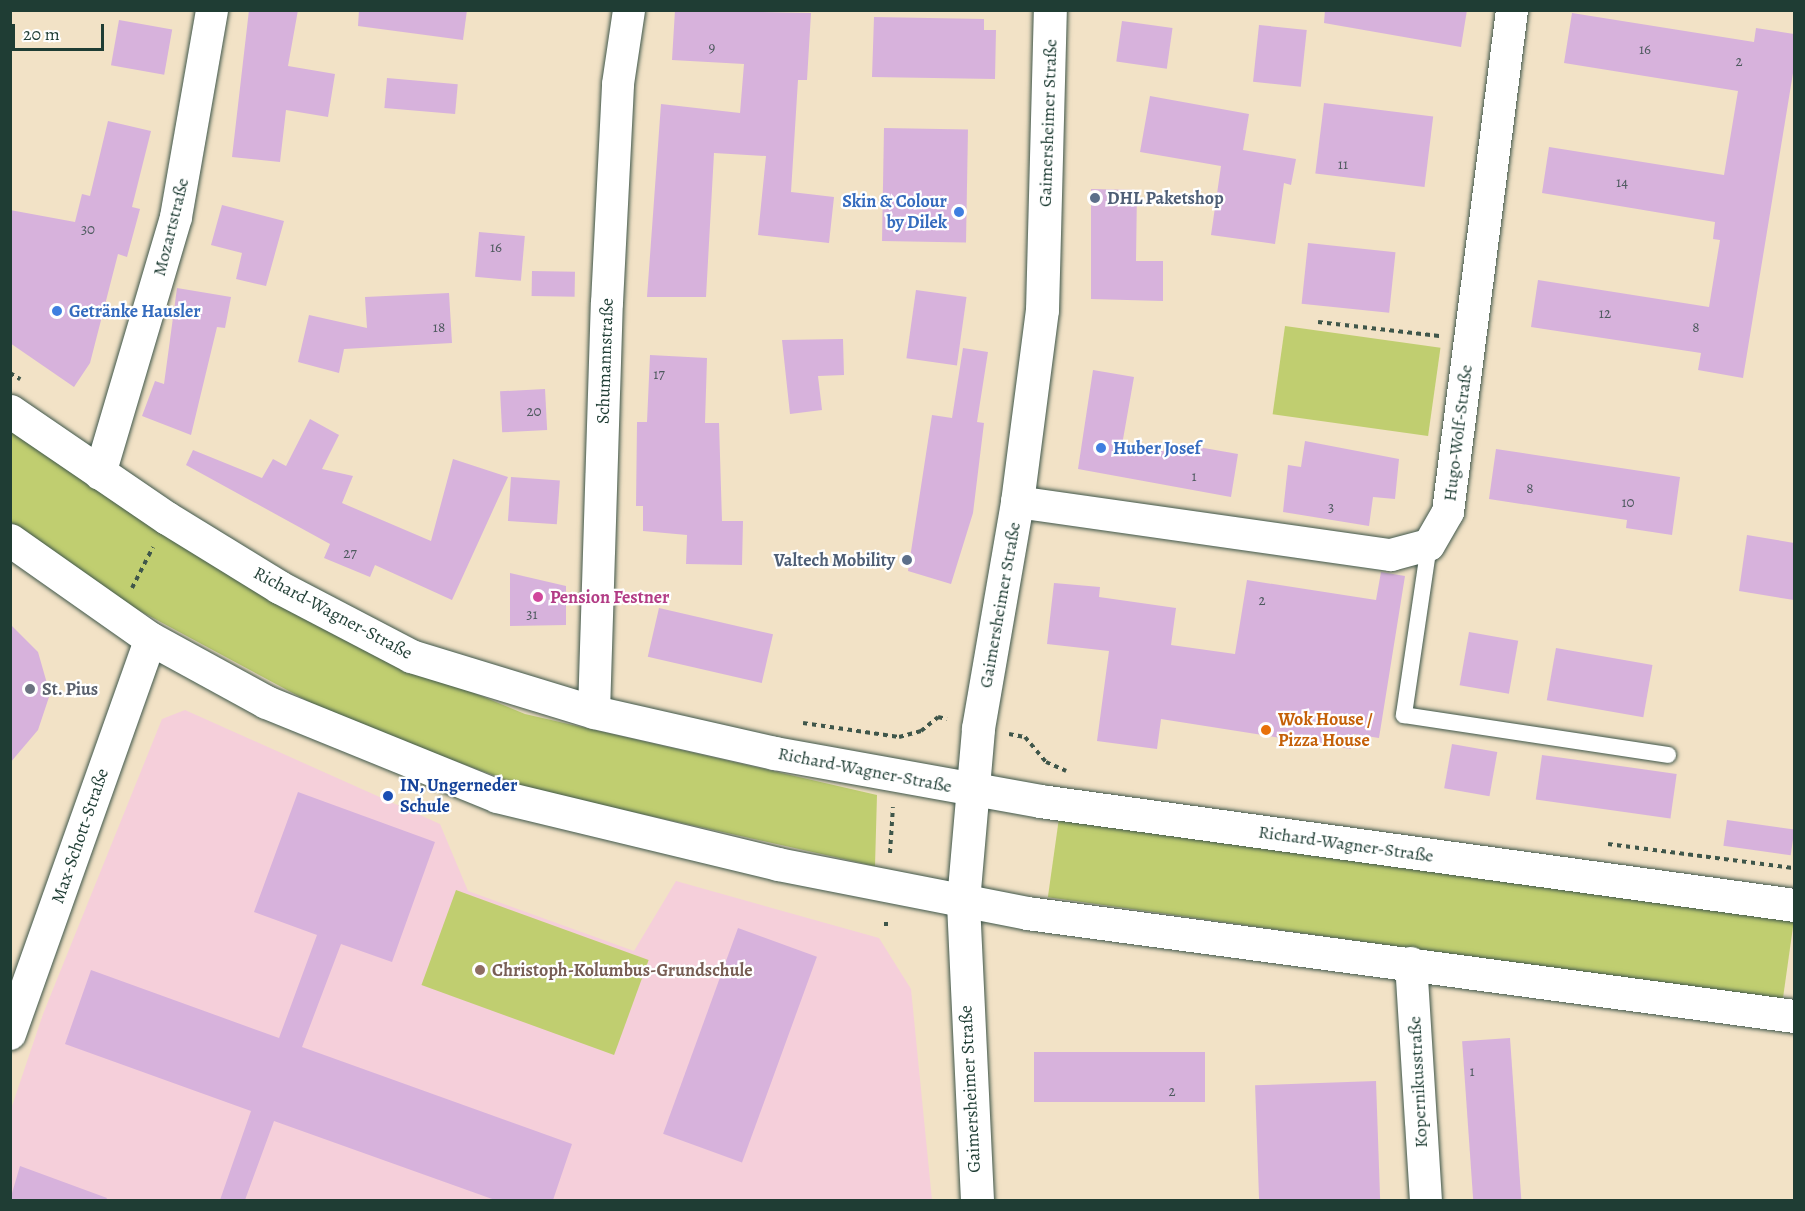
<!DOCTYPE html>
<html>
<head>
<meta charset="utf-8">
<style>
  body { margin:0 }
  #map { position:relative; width:1805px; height:1211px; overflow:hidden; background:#f2e2c6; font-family:Alegreya,serif }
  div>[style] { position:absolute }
  .built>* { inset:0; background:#f5cfda }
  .green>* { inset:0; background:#c0ce70; transform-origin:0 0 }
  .building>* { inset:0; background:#d7b2dc; transform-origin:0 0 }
  .path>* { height:4px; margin-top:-2px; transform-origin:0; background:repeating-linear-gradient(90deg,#3f564a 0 4.5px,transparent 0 9px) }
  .roads { filter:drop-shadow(0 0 2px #3f564a) drop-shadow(0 0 2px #3f564a) }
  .lane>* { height:16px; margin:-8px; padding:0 8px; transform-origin:8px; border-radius:8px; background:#fff }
  .street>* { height:32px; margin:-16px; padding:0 16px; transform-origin:16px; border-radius:16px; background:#fff }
  .secondary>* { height:33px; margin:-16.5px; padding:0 16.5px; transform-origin:16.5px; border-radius:16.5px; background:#fff }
  .primary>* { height:33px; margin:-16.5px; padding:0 16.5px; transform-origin:16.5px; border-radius:16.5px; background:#fff }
  .dots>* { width:16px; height:16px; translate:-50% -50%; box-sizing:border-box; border:3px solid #fff; border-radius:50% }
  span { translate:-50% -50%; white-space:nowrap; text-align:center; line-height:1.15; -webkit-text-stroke:4.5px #fff; paint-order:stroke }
  .number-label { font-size:15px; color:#4d5a5e }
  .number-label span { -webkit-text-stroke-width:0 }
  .street-label { font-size:18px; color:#1f3d34 }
  .service-label { font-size:18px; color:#4e5e75; font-weight:700 }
  .left { translate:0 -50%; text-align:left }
  .right { translate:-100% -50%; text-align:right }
  .shop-label { font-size:18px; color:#366cbe; font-weight:700 }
  .hotel-label { font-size:18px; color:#b23c85; font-weight:700 }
  .worship-label { font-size:18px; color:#5b616d; font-weight:700 }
  .food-label { font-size:18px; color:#c56008; font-weight:700 }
  .transit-label { font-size:18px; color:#164399; font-weight:700 }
  .education-label { font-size:18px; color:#785e54; font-weight:700 }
  .frame { position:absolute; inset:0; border:12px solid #1f3d34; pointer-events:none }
  .scale { position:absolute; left:12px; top:24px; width:92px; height:27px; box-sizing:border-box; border:3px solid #1f3d34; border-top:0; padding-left:8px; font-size:18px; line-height:21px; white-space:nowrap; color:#1f3d34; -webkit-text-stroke:4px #fff; paint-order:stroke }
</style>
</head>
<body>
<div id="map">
  <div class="built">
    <div style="clip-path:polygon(185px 710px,440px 824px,468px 891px,634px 951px,676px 881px,879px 938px,911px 989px,932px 1200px,11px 1200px,11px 1109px,43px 1014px,162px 719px)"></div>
  </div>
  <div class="green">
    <div style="left:1285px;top:326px;width:157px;height:89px;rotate:8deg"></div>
    <div style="clip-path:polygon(11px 425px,381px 655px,525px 714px,877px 795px,875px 866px,534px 790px,343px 720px,129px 605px,11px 522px)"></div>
    <div style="left:1059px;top:818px;width:742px;height:80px;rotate:8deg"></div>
    <div style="left:456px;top:890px;width:205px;height:101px;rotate:20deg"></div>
  </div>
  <div class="building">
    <div style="clip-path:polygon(249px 10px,298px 10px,288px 66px,335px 74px,328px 117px,286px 110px,280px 162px,232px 157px)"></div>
    <div style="clip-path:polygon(359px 10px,467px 10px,463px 40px,358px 26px)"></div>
    <div style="clip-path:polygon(675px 10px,811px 13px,807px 80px,798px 80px,791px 192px,834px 197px,829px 243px,758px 235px,766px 156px,714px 153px,706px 297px,647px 297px,661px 104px,740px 113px,744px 64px,672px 60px)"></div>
    <div style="clip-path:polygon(1325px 10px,1467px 10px,1461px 47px,1324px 23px)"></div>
    <div style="clip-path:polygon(1572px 13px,1754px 42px,1756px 28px,1794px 34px,1794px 67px,1743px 378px,1698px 370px,1701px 353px,1531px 327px,1538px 280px,1709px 307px,1720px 240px,1713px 239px,1715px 222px,1542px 193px,1549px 147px,1724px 175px,1738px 91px,1564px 63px)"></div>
    <div style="clip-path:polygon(874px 17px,984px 19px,984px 30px,996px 30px,995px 79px,872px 77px)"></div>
    <div style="left:119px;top:20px;width:54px;height:46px;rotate:10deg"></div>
    <div style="left:1122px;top:21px;width:51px;height:41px;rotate:8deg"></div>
    <div style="left:1259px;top:25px;width:48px;height:57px;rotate:6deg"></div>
    <div style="left:387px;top:78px;width:71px;height:30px;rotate:5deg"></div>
    <div style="clip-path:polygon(1150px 96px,1249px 114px,1243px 150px,1296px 159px,1291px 185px,1284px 183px,1275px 244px,1211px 235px,1221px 166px,1140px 152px)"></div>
    <div style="left:1324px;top:103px;width:110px;height:71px;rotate:7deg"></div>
    <div style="clip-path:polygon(108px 121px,151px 131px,132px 207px,140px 209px,127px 257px,118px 254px,90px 363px,74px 387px,10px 343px,10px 210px,75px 222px,82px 194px,90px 196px)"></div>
    <div style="left:884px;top:128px;width:84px;height:113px;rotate:1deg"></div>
    <div style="clip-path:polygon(1091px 189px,1137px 190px,1136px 261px,1163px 261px,1163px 301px,1091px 299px)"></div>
    <div style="clip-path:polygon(222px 205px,284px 221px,266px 286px,236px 279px,242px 253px,211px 245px)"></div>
    <div style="left:479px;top:232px;width:46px;height:45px;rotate:5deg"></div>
    <div style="left:1308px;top:243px;width:88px;height:61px;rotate:6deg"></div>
    <div style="left:532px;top:271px;width:43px;height:25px;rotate:1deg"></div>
    <div style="clip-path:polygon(177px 288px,231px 297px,225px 328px,217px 327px,191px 435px,142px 416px,155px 381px,164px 384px)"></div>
    <div style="left:916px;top:290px;width:51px;height:69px;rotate:8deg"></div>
    <div style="clip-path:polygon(449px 293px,452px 343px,344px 349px,339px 373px,298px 362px,309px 315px,367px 328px,365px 297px)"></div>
    <div style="clip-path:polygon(843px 339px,844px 375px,818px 376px,822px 410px,790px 414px,782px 340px)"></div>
    <div style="clip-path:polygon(963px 348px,988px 352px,977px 422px,984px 423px,973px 513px,951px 584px,908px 571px,932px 415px,952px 418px)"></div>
    <div style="clip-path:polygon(650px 355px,707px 358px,705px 423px,719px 423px,722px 521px,743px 521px,742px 565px,686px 564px,687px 535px,643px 531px,643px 506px,636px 506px,637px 422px,647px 422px)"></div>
    <div style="clip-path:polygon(1093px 370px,1134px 377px,1122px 445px,1179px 453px,1181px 444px,1238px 454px,1231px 497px,1078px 469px)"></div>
    <div style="left:545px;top:389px;width:41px;height:45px;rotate:87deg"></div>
    <div style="clip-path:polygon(310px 419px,339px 435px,322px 469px,353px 476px,342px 503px,431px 541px,453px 459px,508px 477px,452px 600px,375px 565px,370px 577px,324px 558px,330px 544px,186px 465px,193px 450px,262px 478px,273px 459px,286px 466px)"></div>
    <div style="clip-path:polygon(1305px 441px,1399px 459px,1395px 499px,1373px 497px,1369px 526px,1283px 512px,1288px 465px,1301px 467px)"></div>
    <div style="clip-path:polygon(1496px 449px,1680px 477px,1672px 535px,1626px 528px,1627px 520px,1489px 499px)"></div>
    <div style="left:511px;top:477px;width:49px;height:44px;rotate:4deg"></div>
    <div style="clip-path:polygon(1747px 535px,1794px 543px,1794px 600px,1739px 591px)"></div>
    <div style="clip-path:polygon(1381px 572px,1405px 576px,1379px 738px,1353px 734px,1351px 749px,1161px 719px,1157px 749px,1097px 741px,1109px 651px,1047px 644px,1054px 583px,1100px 587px,1099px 597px,1176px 608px,1171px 645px,1235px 654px,1247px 580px,1376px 600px)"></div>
    <div style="clip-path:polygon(510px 573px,566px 586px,566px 625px,510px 626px)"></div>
    <div style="left:659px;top:608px;width:117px;height:50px;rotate:13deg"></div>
    <div style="clip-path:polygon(10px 624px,38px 652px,50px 694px,38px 730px,10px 763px)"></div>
    <div style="left:1469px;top:632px;width:50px;height:54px;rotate:10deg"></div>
    <div style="left:1556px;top:648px;width:98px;height:53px;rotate:10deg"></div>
    <div style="left:1452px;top:744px;width:46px;height:45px;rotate:10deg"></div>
    <div style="left:1542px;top:755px;width:136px;height:45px;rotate:8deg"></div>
    <div style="clip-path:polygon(298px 792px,435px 842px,392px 962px,341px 944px,302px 1047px,572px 1144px,553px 1200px,495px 1200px,274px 1121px,245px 1200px,220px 1200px,251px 1111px,65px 1044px,91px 970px,279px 1038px,317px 935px,254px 912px)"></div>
    <div style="left:1727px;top:820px;width:68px;height:26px;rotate:8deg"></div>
    <div style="left:738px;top:928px;width:84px;height:219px;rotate:20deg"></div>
    <div style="left:1510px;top:1038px;width:162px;height:48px;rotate:86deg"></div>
    <div style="left:1205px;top:1052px;width:50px;height:171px;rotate:90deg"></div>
    <div style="left:1376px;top:1081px;width:119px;height:121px;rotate:88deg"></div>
    <div style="clip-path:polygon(20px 1166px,107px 1198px,106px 1200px,10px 1200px)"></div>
  </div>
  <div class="path">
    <div style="left:1318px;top:322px;width:122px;rotate:6.6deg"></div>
    <div style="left:10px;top:373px;width:12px;rotate:31deg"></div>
    <div style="left:132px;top:588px;width:46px;rotate:-62.9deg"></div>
    <div style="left:803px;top:723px;width:97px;rotate:8.3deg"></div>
    <div style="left:899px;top:737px;width:23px;rotate:-15deg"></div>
    <div style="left:921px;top:731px;width:22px;rotate:-39deg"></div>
    <div style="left:938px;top:717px;width:9px;rotate:13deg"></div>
    <div style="left:1009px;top:734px;width:16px;rotate:11deg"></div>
    <div style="left:1025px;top:737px;width:33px;rotate:50deg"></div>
    <div style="left:1046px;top:762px;width:22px;rotate:24deg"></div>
    <div style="left:1608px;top:844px;width:188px;rotate:7.4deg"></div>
    <div style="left:890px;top:853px;width:46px;rotate:-86.3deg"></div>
    <div style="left:886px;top:926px;width:9px;rotate:-90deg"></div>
  </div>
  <div class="roads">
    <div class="lane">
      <div style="left:1429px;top:545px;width:172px;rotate:98.4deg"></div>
      <div style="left:1404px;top:715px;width:267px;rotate:8.6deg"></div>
    </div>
    <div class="street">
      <div style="left:100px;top:474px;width:268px;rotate:-73.5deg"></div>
      <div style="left:176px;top:217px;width:210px;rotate:-80.1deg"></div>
      <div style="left:1017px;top:502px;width:378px;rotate:8.1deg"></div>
      <div style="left:1391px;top:555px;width:39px;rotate:-15deg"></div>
      <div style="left:1429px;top:545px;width:38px;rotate:-60deg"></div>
      <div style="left:1448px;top:512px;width:506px;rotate:-82.73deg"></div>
      <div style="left:594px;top:712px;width:409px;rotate:-88.2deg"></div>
      <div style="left:607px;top:303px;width:219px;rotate:-87.1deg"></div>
      <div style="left:618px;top:84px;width:75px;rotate:-81.5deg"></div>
      <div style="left:1411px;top:963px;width:237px;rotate:86.4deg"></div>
      <div style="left:10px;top:1034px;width:419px;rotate:-70.4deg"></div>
    </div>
    <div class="secondary">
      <div style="left:977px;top:1200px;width:299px;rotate:-92.7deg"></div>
      <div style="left:963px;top:901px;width:174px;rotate:-85deg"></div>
      <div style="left:978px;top:728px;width:229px;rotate:-80.2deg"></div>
      <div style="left:1017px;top:502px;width:194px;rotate:-82.6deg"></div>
      <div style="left:1042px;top:310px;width:300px;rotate:-88.5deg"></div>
    </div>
    <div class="primary">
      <div style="left:10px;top:411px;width:190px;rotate:34.3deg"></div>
      <div style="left:167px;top:518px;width:132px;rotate:31.6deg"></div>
      <div style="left:279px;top:587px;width:149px;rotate:27.6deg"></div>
      <div style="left:411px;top:656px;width:191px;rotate:17deg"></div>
      <div style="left:594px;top:712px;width:185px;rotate:12.8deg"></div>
      <div style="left:774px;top:753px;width:270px;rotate:10.2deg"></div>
      <div style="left:1040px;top:801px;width:761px;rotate:7.85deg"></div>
      <div style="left:10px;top:540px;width:172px;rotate:35.1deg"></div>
      <div style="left:151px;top:639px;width:131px;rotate:28.7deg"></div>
      <div style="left:266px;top:702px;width:249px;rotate:22.1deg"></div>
      <div style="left:497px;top:796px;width:289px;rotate:13.6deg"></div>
      <div style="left:778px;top:864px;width:254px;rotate:11.1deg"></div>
      <div style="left:1027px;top:913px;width:774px;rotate:7.65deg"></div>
    </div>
  </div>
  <div class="dots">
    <div style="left:1095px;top:198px;background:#5c6f8a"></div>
    <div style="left:959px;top:212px;background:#3f7fe0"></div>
    <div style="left:57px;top:311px;background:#3f7fe0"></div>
    <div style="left:1101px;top:448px;background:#3f7fe0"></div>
    <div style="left:907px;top:560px;background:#5c6f8a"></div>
    <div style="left:538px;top:597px;background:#d1479c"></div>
    <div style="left:30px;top:689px;background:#6b7280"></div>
    <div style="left:1266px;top:730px;background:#e8710a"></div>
    <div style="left:388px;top:796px;background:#1a4fb4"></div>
    <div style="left:480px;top:970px;background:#8d6e63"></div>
  </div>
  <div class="number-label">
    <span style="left:712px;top:48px">9</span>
    <span style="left:1645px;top:50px">16</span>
    <span style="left:1739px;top:62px">2</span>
    <span style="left:1343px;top:165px">11</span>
    <span style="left:1622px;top:183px">14</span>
    <span style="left:88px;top:230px">30</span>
    <span style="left:496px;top:248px">16</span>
    <span style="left:1605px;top:314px">12</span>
    <span style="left:439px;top:328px">18</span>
    <span style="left:1696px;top:328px">8</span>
    <span style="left:659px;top:375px">17</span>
    <span style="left:534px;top:412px">20</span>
    <span style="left:1194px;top:477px">1</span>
    <span style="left:1530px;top:489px">8</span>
    <span style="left:1628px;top:503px">10</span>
    <span style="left:1331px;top:508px">3</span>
    <span style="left:350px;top:554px">27</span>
    <span style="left:1262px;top:601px">2</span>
    <span style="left:532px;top:615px">31</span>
    <span style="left:1472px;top:1072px">1</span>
    <span style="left:1172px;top:1092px">2</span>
  </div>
  <div class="street-label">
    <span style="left:1048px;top:123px;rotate:-88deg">Gaimersheimer Straße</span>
    <span style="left:171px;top:227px;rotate:-76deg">Mozartstraße</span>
    <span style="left:605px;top:361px;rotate:-88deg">Schumannstraße</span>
    <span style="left:1458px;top:433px;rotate:-83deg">Hugo-Wolf-Straße</span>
    <span style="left:1000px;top:605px;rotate:-80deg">Gaimersheimer Straße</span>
    <span style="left:333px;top:613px;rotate:28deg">Richard-Wagner-Straße</span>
    <span style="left:865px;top:770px;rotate:11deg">Richard-Wagner-Straße</span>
    <span style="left:80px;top:836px;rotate:-71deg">Max-Schott-Straße</span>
    <span style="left:1346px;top:844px;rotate:8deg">Richard-Wagner-Straße</span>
    <span style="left:1418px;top:1082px;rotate:-93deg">Kopernikusstraße</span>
    <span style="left:970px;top:1089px;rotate:-93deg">Gaimersheimer Straße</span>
  </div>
  <div class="service-label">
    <span class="left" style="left:1107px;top:198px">DHL Paketshop</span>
    <span class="right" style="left:895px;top:560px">Valtech Mobility</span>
  </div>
  <div class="shop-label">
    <span class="right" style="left:947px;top:212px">Skin &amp; Colour<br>by Dilek</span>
    <span class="left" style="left:69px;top:311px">Getränke Hausler</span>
    <span class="left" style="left:1113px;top:448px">Huber Josef</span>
  </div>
  <div class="hotel-label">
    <span class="left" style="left:550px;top:597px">Pension Festner</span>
  </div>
  <div class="worship-label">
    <span class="left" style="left:42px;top:689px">St. Pius</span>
  </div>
  <div class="food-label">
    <span class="left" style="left:1278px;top:730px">Wok House /<br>Pizza House</span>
  </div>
  <div class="transit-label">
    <span class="left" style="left:400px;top:796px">IN, Ungerneder<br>Schule</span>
  </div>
  <div class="education-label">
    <span class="left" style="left:492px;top:970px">Christoph-Kolumbus-Grundschule</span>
  </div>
  <div class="frame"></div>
  <div class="scale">20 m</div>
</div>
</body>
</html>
